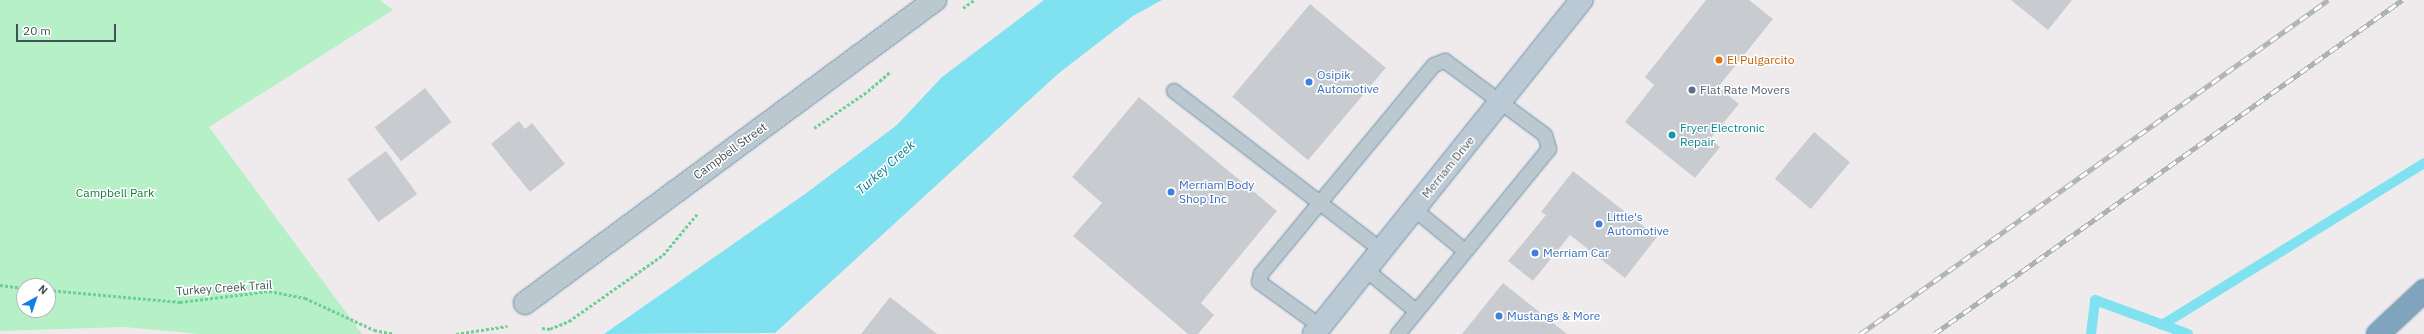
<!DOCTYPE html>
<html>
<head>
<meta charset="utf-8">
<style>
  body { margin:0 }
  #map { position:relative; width:2424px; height:334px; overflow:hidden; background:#efebec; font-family:"IBM Plex Sans",sans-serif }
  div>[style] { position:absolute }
  .green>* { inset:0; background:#b6f0c7 }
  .water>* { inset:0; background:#80e2f0 }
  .stream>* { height:10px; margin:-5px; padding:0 5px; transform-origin:5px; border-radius:5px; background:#80e2f0 }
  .building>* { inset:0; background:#c8ccd1; transform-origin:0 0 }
  .path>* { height:2.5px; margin-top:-1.25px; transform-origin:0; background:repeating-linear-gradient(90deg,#6dd096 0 3px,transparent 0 5px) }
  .roads { filter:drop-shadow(0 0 1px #6b8faa) drop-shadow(0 0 1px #6b8faa) }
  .lane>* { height:14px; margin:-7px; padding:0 7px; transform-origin:7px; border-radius:7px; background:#bbc8cf }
  .street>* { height:22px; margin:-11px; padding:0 11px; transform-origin:11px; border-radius:11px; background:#bbc8cf }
  .secondary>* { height:22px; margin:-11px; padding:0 11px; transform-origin:11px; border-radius:11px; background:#bbc9d4 }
  .highway>* { height:22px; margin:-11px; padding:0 11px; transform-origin:11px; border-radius:11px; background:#80a4be }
  .rail>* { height:4.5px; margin-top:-2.25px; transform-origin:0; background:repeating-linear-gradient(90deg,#fff 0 9px,#adb2b7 0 18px); box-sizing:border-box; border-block:1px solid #adb2b7 }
  .dots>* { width:11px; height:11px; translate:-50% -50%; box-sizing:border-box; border:2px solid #fff; border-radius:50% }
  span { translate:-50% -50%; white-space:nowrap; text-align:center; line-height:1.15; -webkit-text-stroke:3px #fff; paint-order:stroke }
  .food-label { font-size:12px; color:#c56008 }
  .left { translate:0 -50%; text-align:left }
  .shop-label { font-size:12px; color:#366cbe }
  .service-label { font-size:12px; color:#4e5e75 }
  .culture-label { font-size:12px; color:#0d838f }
  .street-label { font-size:12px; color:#43515a }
  .park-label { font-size:12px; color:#117e3e }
  .water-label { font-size:13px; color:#077c8c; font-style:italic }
  .north { position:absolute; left:16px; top:278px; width:40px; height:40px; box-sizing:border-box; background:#fff; border:1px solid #b4b9bd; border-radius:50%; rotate:40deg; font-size:11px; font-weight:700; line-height:16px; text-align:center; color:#43515a }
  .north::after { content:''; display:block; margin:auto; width:14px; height:18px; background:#0f7fe5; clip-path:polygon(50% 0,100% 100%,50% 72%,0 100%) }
  .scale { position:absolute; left:16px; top:24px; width:100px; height:18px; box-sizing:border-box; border:2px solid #43515a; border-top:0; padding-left:5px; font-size:12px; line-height:14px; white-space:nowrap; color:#43515a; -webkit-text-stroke:3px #fff; paint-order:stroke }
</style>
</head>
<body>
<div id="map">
  <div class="green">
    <div style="clip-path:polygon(evenodd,0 0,380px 0,393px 10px,209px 127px,362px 334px,200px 334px,124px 327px,0 331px,0 0,24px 286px,48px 286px,48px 310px,24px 310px,24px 286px)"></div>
  </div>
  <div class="water">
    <div style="clip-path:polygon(1044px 0,1162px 0,1133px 16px,1059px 73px,775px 333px,604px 334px,805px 194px,897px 125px,942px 77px)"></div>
  </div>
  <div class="stream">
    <div style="left:2162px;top:325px;width:308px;rotate:-31.7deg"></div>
    <div style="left:2091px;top:334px;width:34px;rotate:-83deg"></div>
    <div style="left:2095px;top:300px;width:99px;rotate:20.1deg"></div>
  </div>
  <div class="building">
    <div style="clip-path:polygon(1706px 0,1749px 0,1773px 19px,1718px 87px,1739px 104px,1710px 139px,1720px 147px,1695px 178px,1625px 122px,1654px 85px,1645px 77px)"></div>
    <div style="clip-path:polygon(2011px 0,2072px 0,2048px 30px)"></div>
    <div style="left:1310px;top:4px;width:99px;height:121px;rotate:40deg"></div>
    <div style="left:425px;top:88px;width:43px;height:64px;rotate:52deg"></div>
    <div style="clip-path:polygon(1139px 97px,1277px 211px,1201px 303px,1214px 315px,1198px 334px,1188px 334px,1073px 236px,1102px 203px,1072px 177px)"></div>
    <div style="clip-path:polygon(519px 121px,525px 129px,532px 123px,565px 164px,530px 192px,491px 144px)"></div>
    <div style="left:1814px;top:132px;width:47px;height:61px;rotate:40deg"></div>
    <div style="left:386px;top:151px;width:53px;height:48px;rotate:54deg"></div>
    <div style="clip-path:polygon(1573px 171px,1657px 237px,1625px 278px,1570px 235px,1533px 281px,1508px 261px,1546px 215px,1541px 212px)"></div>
    <div style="clip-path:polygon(1503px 283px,1567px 334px,1462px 334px)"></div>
    <div style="clip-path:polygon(890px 297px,937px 334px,861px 334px)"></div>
  </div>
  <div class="path">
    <div style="left:963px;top:8px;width:14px;rotate:-36deg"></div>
    <div style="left:814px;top:128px;width:65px;rotate:-34.4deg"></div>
    <div style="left:868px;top:91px;width:30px;rotate:-41deg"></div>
    <div style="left:0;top:285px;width:24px;rotate:7deg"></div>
    <div style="left:48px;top:290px;width:133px;rotate:5.2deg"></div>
    <div style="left:180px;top:302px;width:90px;rotate:-7deg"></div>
    <div style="left:269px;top:291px;width:37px;rotate:11deg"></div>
    <div style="left:305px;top:298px;width:76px;rotate:24.9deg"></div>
    <div style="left:374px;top:330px;width:20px;rotate:11deg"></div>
    <div style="left:542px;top:328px;width:8px;rotate:7deg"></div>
    <div style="left:550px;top:329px;width:21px;rotate:-23deg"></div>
    <div style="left:569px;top:321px;width:115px;rotate:-35.1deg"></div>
    <div style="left:663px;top:255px;width:53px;rotate:-50.3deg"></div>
    <div style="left:456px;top:334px;width:52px;rotate:-8.9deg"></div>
  </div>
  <div class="roads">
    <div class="lane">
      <div style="left:1174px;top:91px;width:261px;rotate:37.5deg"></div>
      <div style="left:1414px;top:209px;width:66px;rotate:39.5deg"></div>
      <div style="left:1365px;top:269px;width:66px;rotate:39.5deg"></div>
      <div style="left:1320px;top:326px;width:75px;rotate:-144.2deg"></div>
      <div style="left:1259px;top:282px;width:8px;rotate:-76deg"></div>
      <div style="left:1261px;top:274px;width:271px;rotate:-50.4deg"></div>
      <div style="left:1434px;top:65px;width:12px;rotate:-20deg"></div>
      <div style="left:1445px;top:61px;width:124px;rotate:36.5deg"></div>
      <div style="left:1545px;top:135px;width:15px;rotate:74deg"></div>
      <div style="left:1549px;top:149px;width:239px;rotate:129.2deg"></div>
    </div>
    <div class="street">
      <div style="left:525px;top:303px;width:510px;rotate:-36.47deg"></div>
    </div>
    <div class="secondary">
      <div style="left:1314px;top:334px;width:428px;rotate:-51.3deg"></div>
    </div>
    <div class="highway">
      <div style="left:2378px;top:334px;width:63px;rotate:-43.1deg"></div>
    </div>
  </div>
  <div class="rail">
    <div style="left:1860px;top:334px;width:575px;rotate:-35.51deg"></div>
    <div style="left:1934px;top:334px;width:575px;rotate:-35.51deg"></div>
  </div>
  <div class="dots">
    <div style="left:1719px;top:60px;background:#e8710a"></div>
    <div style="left:1309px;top:82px;background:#3f7fe0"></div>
    <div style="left:1692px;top:90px;background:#5c6f8a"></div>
    <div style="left:1672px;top:135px;background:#0f9aa8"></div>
    <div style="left:1171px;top:192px;background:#3f7fe0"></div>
    <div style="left:1599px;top:224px;background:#3f7fe0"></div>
    <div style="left:1535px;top:253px;background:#3f7fe0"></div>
    <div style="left:1499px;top:316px;background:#3f7fe0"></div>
  </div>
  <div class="food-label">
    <span class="left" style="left:1727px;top:60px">El Pulgarcito</span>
  </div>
  <div class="shop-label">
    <span class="left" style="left:1317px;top:82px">Osipik<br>Automotive</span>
    <span class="left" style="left:1179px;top:192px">Merriam Body<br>Shop Inc</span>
    <span class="left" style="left:1607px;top:224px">Little's<br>Automotive</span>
    <span class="left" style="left:1543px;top:253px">Merriam Car</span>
    <span class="left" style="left:1507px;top:316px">Mustangs &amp; More</span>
  </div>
  <div class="service-label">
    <span class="left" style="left:1700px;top:90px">Flat Rate Movers</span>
  </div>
  <div class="culture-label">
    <span class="left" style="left:1680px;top:135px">Fryer Electronic<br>Repair</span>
  </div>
  <div class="street-label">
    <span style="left:730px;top:151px;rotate:-36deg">Campbell Street</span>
    <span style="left:1448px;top:167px;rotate:-51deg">Merriam Drive</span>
    <span style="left:224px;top:288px;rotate:-4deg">Turkey Creek Trail</span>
  </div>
  <div class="park-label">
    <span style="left:115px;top:193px">Campbell Park</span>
  </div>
  <div class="water-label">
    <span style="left:886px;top:168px;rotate:-42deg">Turkey Creek</span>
  </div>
  <div class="north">N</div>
  <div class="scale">20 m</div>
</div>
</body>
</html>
